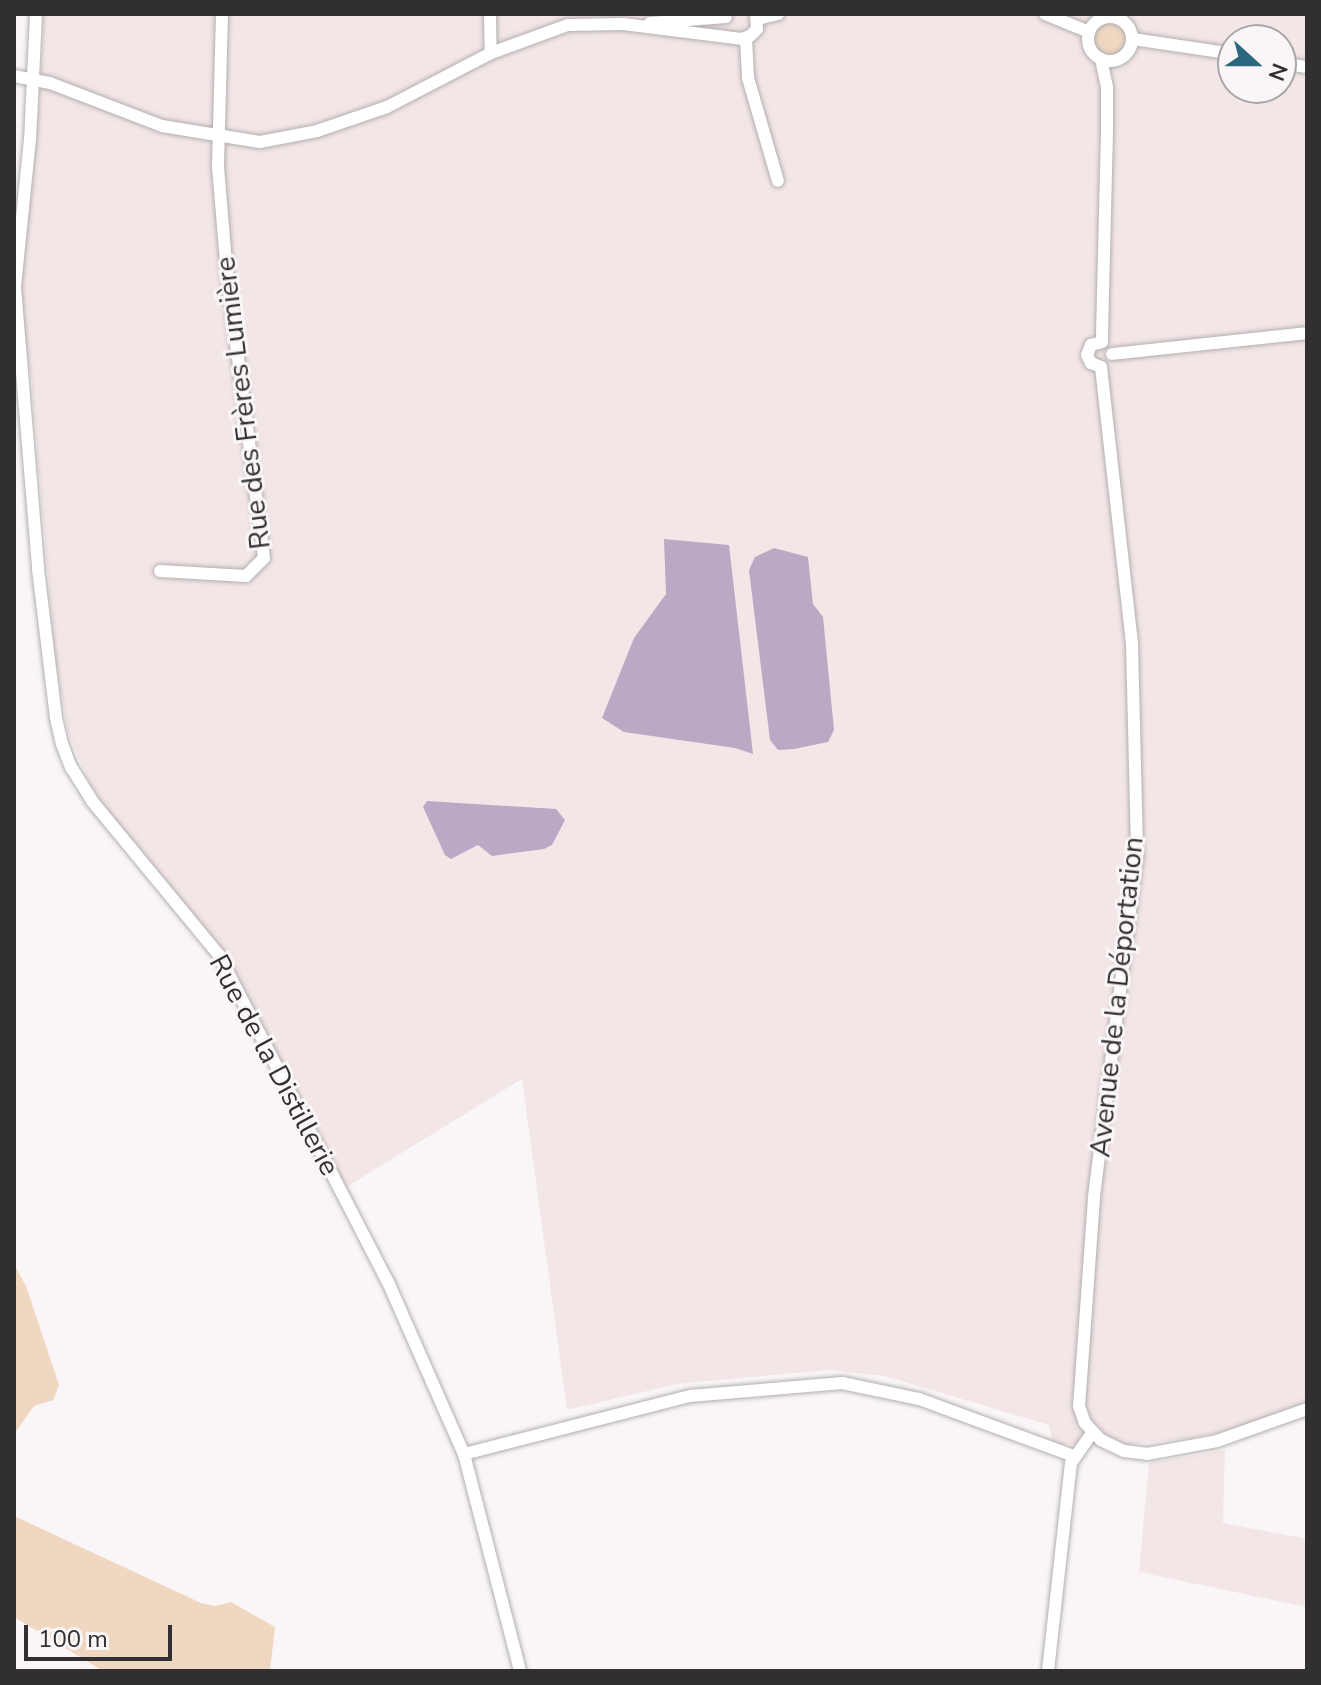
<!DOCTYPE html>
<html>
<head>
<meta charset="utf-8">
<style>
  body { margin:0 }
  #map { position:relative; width:1321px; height:1685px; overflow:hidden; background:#faf6f7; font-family:"Nunito Sans",sans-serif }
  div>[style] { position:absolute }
  .built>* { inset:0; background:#f3e6e7 }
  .green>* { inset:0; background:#efd7c1 }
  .round { border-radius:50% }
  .water>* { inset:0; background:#baa8c5 }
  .roads { filter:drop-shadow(0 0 2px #b3afaf) drop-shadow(0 0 2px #b3afaf) }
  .minor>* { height:12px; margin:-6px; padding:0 6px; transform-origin:6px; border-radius:6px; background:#fff }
  .minor>.ring { margin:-6px; padding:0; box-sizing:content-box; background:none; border:12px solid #fff; border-radius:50% }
  span { translate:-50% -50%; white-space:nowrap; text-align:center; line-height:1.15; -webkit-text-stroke:6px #faf6f7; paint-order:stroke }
  .street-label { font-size:28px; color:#312f2f }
  .frame { position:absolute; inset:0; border:16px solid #312f2f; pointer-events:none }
  .north { position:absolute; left:1217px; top:24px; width:80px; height:80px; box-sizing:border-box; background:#faf6f7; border:2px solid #aaa6a7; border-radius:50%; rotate:111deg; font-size:22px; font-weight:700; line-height:32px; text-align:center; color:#312f2f }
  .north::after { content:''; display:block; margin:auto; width:28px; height:36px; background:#2c6780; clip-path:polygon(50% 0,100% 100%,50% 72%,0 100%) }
  .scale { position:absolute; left:24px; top:1625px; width:148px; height:36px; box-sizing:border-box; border:4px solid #312f2f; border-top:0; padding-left:10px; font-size:24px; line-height:28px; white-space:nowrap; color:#312f2f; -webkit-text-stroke:6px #faf6f7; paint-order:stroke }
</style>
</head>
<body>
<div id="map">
  <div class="built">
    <div style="clip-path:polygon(evenodd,43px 14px,1307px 14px,1307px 1403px,1255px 1423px,1193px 1438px,1131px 1444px,1053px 1444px,1049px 1425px,884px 1376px,828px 1370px,677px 1384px,567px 1410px,522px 1079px,343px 1189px,237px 979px,114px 822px,90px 784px,68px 732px,55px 657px,31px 375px,18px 288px,40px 99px,43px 14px,1233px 40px,1281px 40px,1281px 88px,1233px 88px,1233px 40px)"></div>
    <div style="clip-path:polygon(1225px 1450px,1223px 1523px,1307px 1539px,1307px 1607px,1139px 1572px,1149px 1463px)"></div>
  </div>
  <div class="green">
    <div class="round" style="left:1094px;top:23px;width:32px;height:32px"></div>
    <div style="clip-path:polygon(14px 1264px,26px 1286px,59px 1385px,53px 1400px,34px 1406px,14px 1434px)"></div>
    <div style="clip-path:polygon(14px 1516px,201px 1603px,215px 1606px,231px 1602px,275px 1627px,270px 1671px,103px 1671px,14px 1617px)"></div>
  </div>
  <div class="water">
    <div style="clip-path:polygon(664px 539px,729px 545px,753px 754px,735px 748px,624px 732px,602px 718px,634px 638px,666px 594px)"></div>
    <div style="clip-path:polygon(774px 548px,808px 557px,813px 604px,823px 617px,834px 730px,828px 742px,794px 749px,778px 750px,770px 740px,749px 570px,755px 557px)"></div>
    <div style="clip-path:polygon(427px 801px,556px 809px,565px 820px,552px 845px,544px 849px,492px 856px,478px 845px,451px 859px,445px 855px,423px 807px)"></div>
  </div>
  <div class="roads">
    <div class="minor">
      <div style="left:36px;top:14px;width:125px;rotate:92.7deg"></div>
      <div style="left:30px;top:139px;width:149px;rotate:95.8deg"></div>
      <div style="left:15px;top:287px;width:283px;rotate:85.3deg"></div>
      <div style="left:38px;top:569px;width:150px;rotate:83.1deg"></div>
      <div style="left:56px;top:718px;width:27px;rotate:77deg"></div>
      <div style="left:62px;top:744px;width:25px;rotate:69deg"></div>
      <div style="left:71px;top:767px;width:40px;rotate:58deg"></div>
      <div style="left:92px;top:801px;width:200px;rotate:50.5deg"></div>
      <div style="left:219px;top:955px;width:368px;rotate:62.7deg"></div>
      <div style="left:388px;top:1282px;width:188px;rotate:66.2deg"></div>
      <div style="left:464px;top:1454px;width:224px;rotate:75.5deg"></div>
      <div style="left:490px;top:14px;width:39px;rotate:89deg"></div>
      <div style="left:1045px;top:14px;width:48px;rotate:22.2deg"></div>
      <div class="ring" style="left:1088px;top:17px;width:32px;height:32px"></div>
      <div style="left:758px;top:19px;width:21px;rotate:-14deg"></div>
      <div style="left:650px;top:23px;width:76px;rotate:-4.5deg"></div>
      <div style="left:746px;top:38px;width:40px;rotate:87.1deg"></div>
      <div style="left:748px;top:78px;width:107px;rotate:73.8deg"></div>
      <div style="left:1133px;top:39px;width:101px;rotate:8.5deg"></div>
      <div style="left:1101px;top:59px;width:30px;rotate:78deg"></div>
      <div style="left:1107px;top:88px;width:43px;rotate:90deg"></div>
      <div style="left:1107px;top:131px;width:211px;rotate:91.4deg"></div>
      <div style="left:1281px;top:63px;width:26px;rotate:9deg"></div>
      <div style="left:14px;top:76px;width:37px;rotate:11deg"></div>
      <div style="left:50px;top:83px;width:120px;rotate:21deg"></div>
      <div style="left:162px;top:126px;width:99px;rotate:9.3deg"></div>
      <div style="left:260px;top:142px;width:58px;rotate:-10.9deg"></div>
      <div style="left:317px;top:131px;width:74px;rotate:-18.9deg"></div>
      <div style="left:387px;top:107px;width:117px;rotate:-27.4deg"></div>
      <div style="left:491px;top:53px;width:82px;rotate:-20deg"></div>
      <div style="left:568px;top:25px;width:55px;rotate:-1deg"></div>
      <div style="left:623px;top:24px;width:119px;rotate:7.2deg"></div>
      <div style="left:741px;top:39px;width:9px;rotate:-18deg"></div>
      <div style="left:750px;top:36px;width:10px;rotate:-45deg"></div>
      <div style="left:757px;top:29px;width:15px;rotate:-94deg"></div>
      <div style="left:1112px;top:354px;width:196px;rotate:-6.1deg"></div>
      <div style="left:1101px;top:367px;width:279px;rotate:83.6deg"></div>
      <div style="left:1132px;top:644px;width:212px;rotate:88.6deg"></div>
      <div style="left:1137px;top:856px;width:345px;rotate:97.2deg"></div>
      <div style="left:1094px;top:1198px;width:209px;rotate:94.1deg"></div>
      <div style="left:1079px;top:1406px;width:18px;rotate:71deg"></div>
      <div style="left:1085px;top:1423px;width:23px;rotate:47deg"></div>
      <div style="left:1101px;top:1440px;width:25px;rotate:26deg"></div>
      <div style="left:1124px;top:1451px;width:23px;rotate:7deg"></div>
      <div style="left:1147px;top:1454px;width:71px;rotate:-10.5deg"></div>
      <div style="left:1217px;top:1441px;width:96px;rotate:-19.6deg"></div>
      <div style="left:1101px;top:367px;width:11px;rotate:-158deg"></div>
      <div style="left:1091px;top:363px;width:9px;rotate:-117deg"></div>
      <div style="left:1087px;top:355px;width:11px;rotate:-68deg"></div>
      <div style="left:1091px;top:345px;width:11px;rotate:-15deg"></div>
      <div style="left:160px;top:571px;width:86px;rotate:3.3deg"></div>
      <div style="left:246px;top:576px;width:25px;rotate:-45deg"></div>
      <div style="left:264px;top:558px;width:286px;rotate:-97.4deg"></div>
      <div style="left:227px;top:274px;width:108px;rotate:-94.8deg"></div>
      <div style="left:218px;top:166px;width:152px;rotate:-88.5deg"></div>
      <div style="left:464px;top:1454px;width:233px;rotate:-14.4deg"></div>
      <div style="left:690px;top:1396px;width:153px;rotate:-4.9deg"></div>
      <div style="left:842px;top:1383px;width:79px;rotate:11.7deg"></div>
      <div style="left:919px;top:1399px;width:165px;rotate:20.2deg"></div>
      <div style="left:1048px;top:1671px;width:209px;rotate:-83.7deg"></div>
      <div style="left:1071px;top:1463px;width:38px;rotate:-55deg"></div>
    </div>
  </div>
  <div class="street-label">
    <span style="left:243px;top:403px;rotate:-97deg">Rue des Frères Lumière</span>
    <span style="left:1117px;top:997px;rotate:-84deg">Avenue de la Déportation</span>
    <span style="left:274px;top:1065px;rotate:62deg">Rue de la Distillerie</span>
  </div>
  <div class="frame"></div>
  <div class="north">N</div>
  <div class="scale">100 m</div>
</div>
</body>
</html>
